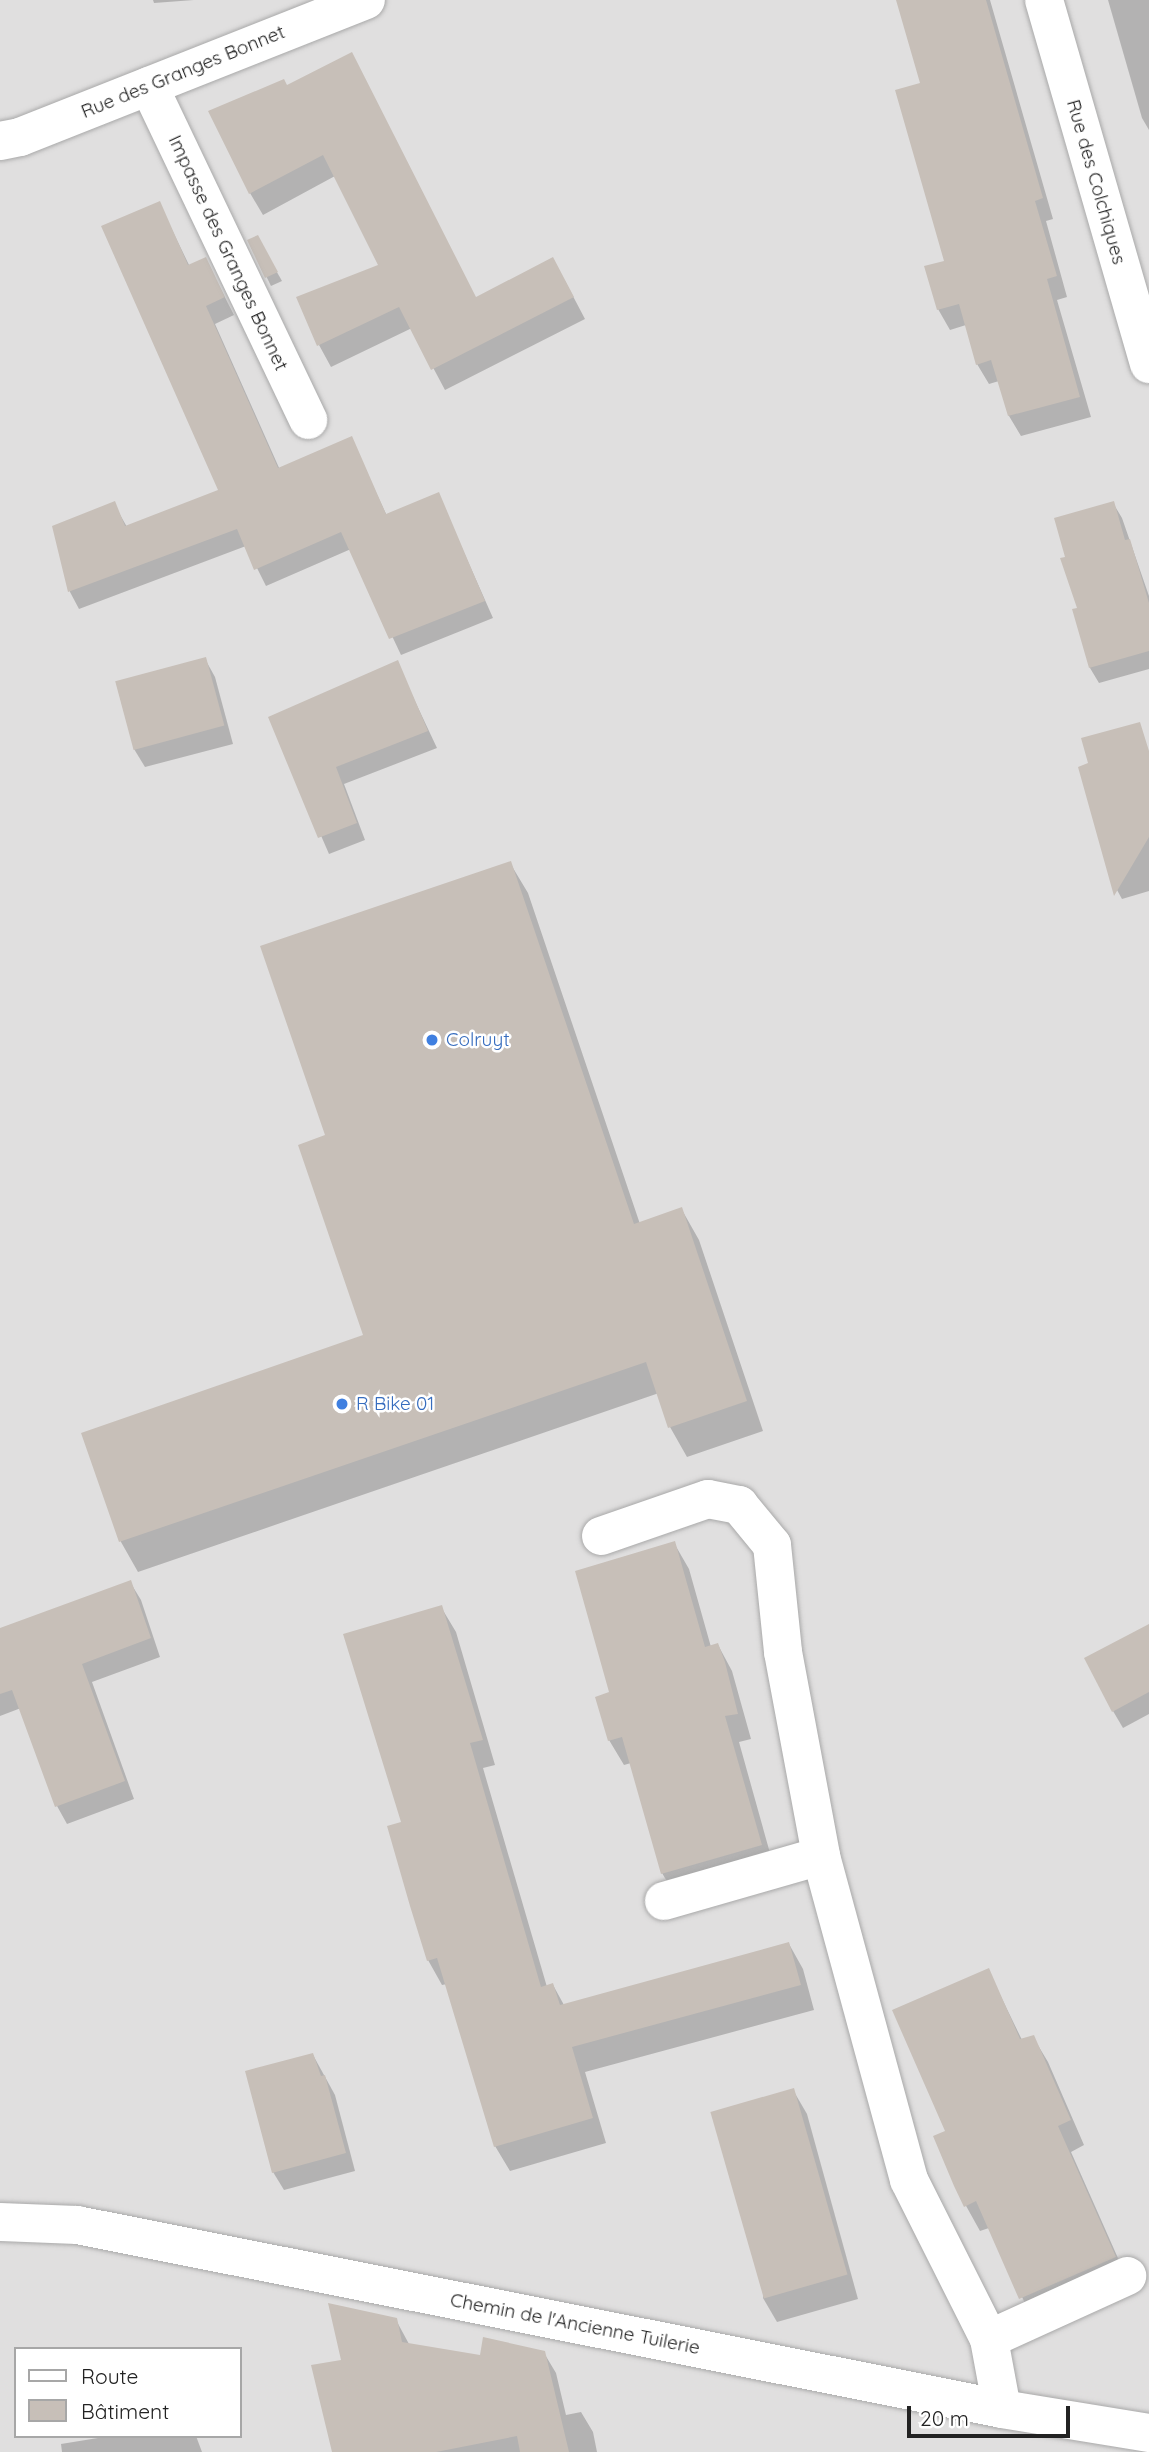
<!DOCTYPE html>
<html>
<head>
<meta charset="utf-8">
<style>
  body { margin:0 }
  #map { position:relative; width:1149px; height:2452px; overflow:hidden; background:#f2efe9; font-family:Quicksand,sans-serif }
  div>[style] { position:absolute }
  .residential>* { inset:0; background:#e0dfdf }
  .shadow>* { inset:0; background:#0003 }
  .building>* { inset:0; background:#c7bfb8; transform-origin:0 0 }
  .roads { filter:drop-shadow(0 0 2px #a9a9a9) drop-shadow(0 0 2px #a9a9a9) }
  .minor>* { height:38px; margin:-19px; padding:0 19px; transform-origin:19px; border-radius:19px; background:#fff }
  .dots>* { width:19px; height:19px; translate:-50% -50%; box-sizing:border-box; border:4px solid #fff; border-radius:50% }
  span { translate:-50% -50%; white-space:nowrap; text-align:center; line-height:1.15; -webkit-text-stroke:5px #fff; paint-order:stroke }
  .street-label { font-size:19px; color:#222 }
  .shop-label { font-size:19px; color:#366cbe }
  .left { translate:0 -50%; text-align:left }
  .legend { position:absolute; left:14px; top:2347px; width:228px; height:91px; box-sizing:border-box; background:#fff; border:2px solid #a7a7a7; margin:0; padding:9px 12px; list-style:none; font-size:21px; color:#222 }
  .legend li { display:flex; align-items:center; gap:14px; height:35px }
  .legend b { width:35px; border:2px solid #a7a7a7 }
  .scale { position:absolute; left:907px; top:2406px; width:163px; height:32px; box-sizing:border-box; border:4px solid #222; border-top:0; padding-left:9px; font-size:21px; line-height:24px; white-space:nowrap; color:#222; -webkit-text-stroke:5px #fff; paint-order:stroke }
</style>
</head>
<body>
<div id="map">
  <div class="residential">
    <div style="clip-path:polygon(evenodd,0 0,1149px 0,1149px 2452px,0 2452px,0 0,16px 2349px,240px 2349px,240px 2436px,16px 2436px,16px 2349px)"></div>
  </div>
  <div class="shadow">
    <div style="clip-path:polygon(153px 0,194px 0,154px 3px)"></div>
    <div style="clip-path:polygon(898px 0,990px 0,1053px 219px,1046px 221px,1067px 297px,1057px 300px,1091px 417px,1021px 436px,1009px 416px,999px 381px,989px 384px,977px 364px,966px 325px,950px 330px,938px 309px,946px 262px,922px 85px)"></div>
    <div style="clip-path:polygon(1108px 0,1149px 0,1149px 130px,1142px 118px)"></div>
    <div style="clip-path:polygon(287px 87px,477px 299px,565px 281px,585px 319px,445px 390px,412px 328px,331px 367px,319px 345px,381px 266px,335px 176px,263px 215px,250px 193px)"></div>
    <div style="clip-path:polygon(159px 203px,190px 267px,206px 260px,234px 315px,215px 324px,280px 470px,351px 439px,387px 516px,438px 494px,493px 618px,401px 655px,351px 549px,266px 586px,246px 546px,79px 609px,70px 592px,54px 527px,114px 504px,127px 527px,220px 491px)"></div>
    <div style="clip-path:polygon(257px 237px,282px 281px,271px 286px,249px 241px)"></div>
    <div style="clip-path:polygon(1113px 503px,1122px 518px,1149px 596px,1149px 669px,1099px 683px,1090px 668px,1074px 610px,1079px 609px)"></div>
    <div style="clip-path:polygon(205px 659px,215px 677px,233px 744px,145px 767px,134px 749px,117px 682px)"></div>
    <div style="clip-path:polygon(397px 663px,437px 748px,344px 784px,365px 840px,329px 854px,270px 718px)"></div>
    <div style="clip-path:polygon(1149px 770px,1149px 891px,1122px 899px,1112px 881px)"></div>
    <div style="clip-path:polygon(510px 863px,528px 893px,640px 1224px,682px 1210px,699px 1240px,763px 1431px,687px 1457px,670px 1427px,659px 1393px,138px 1572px,121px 1542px,84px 1434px,365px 1337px,327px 1136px)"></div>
    <div style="clip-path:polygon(674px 1543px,689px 1569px,711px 1647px,718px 1645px,732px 1671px,751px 1739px,739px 1742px,775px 1871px,677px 1898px,662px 1873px,631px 1763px,624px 1765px,609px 1740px,611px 1693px)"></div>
    <div style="clip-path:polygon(130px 1582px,141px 1600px,160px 1657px,92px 1682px,134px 1799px,67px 1824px,57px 1806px,21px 1708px,0 1716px,0 1630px)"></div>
    <div style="clip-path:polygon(441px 1607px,456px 1632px,495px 1765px,483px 1768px,547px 1987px,553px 1985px,564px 2005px,789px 1944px,803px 1969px,814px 2010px,585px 2072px,606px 2143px,510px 2171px,495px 2146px,447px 1984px,442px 1985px,428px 1960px,403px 1823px)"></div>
    <div style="clip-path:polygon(1149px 1626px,1149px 1714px,1123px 1728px,1113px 1711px)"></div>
    <div style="clip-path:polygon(988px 1970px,1022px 2040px,1033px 2037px,1048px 2062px,1084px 2145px,1071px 2152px,1129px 2283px,1035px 2324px,989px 2228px,980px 2231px,955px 2186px,947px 2132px)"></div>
    <div style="clip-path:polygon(313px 2055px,335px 2095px,355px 2171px,284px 2190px,273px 2172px)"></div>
    <div style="clip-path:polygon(793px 2090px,807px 2114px,858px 2299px,777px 2322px,763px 2298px)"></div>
    <div style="clip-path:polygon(396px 2320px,409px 2344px,481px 2357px,544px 2353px,556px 2373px,566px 2415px,581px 2412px,593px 2432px,597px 2452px,334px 2452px,343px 2362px)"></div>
    <div style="clip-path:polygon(110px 2436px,196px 2436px,202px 2452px,62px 2452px,61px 2444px)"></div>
  </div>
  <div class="building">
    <div style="clip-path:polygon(896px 0,986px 0,1043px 198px,1035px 201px,1057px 276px,1047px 279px,1080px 397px,1008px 416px,991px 360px,976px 365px,959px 304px,937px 310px,924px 266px,944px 261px,895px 90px,920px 83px)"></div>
    <div style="clip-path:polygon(352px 52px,476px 297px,553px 257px,574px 297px,431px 370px,399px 307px,317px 346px,296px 297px,378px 265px,323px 155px,249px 194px,208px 111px,284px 79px,287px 85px)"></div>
    <div style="clip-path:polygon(160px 201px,188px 265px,206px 257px,225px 297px,206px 306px,278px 468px,352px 436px,386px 514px,439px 492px,485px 601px,389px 639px,341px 532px,254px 570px,237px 529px,68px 592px,52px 526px,115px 501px,125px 526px,218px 490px,101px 226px)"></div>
    <div style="clip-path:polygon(258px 235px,278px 272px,265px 278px,247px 240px)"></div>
    <div style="clip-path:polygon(1114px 501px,1125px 540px,1130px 539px,1149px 603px,1149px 651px,1089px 668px,1072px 609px,1077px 608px,1060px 558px,1065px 557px,1054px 518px)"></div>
    <div style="left:206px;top:657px;width:71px;height:94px;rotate:75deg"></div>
    <div style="clip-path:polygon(398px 660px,428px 731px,336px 767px,357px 823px,318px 838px,268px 717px)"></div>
    <div style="clip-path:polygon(1140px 722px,1149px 751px,1149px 837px,1114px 896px,1078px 767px,1088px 763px,1081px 738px)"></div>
    <div style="clip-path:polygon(511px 861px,634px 1224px,682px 1207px,747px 1401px,668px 1428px,646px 1362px,119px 1542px,81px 1433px,363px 1335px,298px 1145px,325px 1135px,260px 946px)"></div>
    <div style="clip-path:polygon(675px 1541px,705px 1647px,718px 1643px,725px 1662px,738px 1714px,725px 1716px,762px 1845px,661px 1874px,622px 1737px,608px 1741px,595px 1697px,609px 1692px,575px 1571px)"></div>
    <div style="clip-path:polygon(131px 1580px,151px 1638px,82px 1664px,125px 1781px,55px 1807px,12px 1690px,0 1694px,0 1628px)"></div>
    <div style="clip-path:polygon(442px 1605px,483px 1740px,470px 1743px,541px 1987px,553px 1983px,560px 2005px,789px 1942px,801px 1985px,572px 2047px,593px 2118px,494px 2147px,437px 1958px,427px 1961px,410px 1906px,387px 1826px,401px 1822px,343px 1634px)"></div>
    <div style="clip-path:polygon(1149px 1624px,1149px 1692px,1112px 1712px,1084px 1658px)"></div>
    <div style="clip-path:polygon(989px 1968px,1020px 2039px,1034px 2035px,1071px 2120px,1058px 2126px,1116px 2257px,1019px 2299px,976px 2201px,964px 2207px,954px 2186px,933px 2136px,945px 2131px,892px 2010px)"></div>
    <div style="clip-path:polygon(313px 2053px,321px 2076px,325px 2075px,346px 2153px,272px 2173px,245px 2071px)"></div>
    <div style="left:794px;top:2088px;width:194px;height:87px;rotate:74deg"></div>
    <div style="clip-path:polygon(328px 2303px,397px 2318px,402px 2342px,480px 2355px,483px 2337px,545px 2351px,569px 2452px,520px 2452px,517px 2436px,436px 2452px,332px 2452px,311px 2365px,341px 2360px)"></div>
  </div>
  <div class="roads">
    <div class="minor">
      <div style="left:1044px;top:0;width:379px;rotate:73.9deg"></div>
      <div style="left:149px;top:86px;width:370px;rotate:64.5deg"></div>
      <div style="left:0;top:141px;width:20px;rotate:-11deg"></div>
      <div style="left:20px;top:137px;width:372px;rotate:-21.6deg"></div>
      <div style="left:601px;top:1536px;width:113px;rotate:-19.1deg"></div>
      <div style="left:708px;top:1499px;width:32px;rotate:11deg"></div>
      <div style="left:739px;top:1505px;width:52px;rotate:50.5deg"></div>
      <div style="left:772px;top:1545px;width:108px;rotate:84.1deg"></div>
      <div style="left:783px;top:1652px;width:208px;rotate:79.4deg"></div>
      <div style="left:821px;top:1856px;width:336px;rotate:74.8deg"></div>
      <div style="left:909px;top:2180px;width:178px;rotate:63.3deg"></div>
      <div style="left:989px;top:2339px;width:71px;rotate:79.5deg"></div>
      <div style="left:664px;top:1901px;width:163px;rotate:-16deg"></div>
      <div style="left:0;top:2222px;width:77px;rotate:2.2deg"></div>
      <div style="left:77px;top:2225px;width:943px;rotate:11.25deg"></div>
      <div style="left:1002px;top:2409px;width:149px;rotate:9.3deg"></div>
      <div style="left:989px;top:2339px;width:152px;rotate:-24.5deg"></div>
    </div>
  </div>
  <div class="dots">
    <div style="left:432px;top:1040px;background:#3f7fe0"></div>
    <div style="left:342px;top:1404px;background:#3f7fe0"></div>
  </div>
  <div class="street-label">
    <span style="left:183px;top:72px;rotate:-22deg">Rue des Granges Bonnet</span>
    <span style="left:1096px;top:182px;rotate:74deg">Rue des Colchiques</span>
    <span style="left:228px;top:253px;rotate:65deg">Impasse des Granges Bonnet</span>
    <span style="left:575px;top:2324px;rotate:11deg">Chemin de l'Ancienne Tuilerie</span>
  </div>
  <div class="shop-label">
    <span class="left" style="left:446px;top:1040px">Colruyt</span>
    <span class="left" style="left:356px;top:1404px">R Bike 01</span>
  </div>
  <ul class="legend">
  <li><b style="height:9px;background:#fff"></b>Route</li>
  <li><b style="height:19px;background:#c7bfb8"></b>Bâtiment</li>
  </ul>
  <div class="scale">20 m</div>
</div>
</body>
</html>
